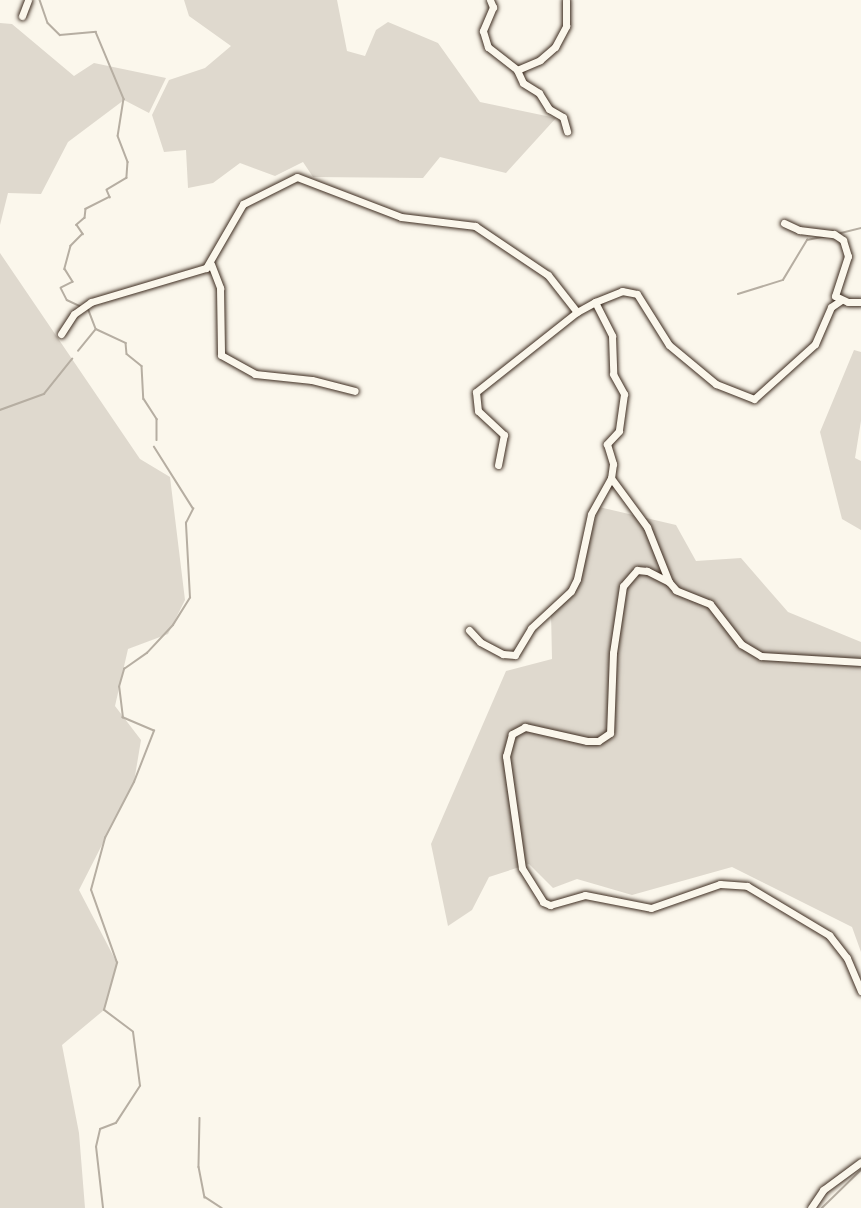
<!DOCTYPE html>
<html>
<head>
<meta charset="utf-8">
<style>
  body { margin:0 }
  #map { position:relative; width:861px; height:1208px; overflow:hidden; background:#fbf7ec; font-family:Kalam,sans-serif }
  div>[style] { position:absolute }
  .green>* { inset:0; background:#dfd9ce }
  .stream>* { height:1.5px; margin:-0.75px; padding:0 0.75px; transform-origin:0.75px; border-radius:0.75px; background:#b6aea2 }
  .roads { filter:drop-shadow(0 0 2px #3b2a1e) drop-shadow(0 0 2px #3b2a1e) }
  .minor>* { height:7px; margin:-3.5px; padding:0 3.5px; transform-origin:3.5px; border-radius:3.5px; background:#fbf7ec }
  span { translate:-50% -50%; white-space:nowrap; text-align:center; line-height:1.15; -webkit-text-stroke:6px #fbf7ec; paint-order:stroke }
</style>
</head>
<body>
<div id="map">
  <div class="green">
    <div style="clip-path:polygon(184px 0,337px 0,347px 51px,365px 56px,376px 30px,388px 22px,438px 43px,480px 102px,556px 118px,506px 173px,440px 157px,423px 178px,313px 177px,303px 162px,275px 176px,240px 163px,213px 183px,188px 188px,186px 150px,164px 152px,152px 115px,169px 80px,205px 68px,231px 46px,189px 16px)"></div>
    <div style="clip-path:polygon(0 23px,12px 24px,74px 76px,94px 63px,166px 78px,149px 113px,124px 100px,68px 142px,41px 194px,8px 193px,0 225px)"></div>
    <div style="clip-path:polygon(0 253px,140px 459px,170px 477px,185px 600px,168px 634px,128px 649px,115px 706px,141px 740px,134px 782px,79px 890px,117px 963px,104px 1010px,62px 1045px,79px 1133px,85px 1208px,0 1208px)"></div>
    <div style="clip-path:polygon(854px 350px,861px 352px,861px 421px,855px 458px,861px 461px,861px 530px,842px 519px,820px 432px)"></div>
    <div style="clip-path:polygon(599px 507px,676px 525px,696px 561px,741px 558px,788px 612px,861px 642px,861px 952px,852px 927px,732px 867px,632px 895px,577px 879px,553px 888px,529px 864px,489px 877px,472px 910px,448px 926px,431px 844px,506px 671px,552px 659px,551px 612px,574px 594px)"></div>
  </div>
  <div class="stream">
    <div style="left:40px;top:0;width:24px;rotate:71deg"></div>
    <div style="left:48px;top:23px;width:17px;rotate:45deg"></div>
    <div style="left:60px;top:35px;width:36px;rotate:-5deg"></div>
    <div style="left:96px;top:32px;width:73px;rotate:67.3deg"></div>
    <div style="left:124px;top:99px;width:37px;rotate:99deg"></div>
    <div style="left:118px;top:136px;width:28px;rotate:69deg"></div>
    <div style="left:128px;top:162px;width:16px;rotate:94deg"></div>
    <div style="left:127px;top:178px;width:23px;rotate:149deg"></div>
    <div style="left:107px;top:190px;width:8px;rotate:67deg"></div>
    <div style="left:110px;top:197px;width:27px;rotate:153deg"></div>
    <div style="left:86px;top:209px;width:9px;rotate:96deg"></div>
    <div style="left:85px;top:218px;width:11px;rotate:139deg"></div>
    <div style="left:77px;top:225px;width:11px;rotate:56deg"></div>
    <div style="left:83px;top:234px;width:17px;rotate:135deg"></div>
    <div style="left:71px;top:246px;width:24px;rotate:105deg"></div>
    <div style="left:65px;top:269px;width:15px;rotate:58deg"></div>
    <div style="left:73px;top:282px;width:13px;rotate:153deg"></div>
    <div style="left:61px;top:288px;width:13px;rotate:63deg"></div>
    <div style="left:67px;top:300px;width:14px;rotate:25deg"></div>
    <div style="left:837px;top:234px;width:25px;rotate:-14deg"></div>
    <div style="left:738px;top:294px;width:47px;rotate:-17.3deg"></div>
    <div style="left:783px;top:280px;width:47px;rotate:-59deg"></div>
    <div style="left:807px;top:240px;width:20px;rotate:-11deg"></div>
    <div style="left:88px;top:308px;width:22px;rotate:69deg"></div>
    <div style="left:96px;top:329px;width:33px;rotate:25deg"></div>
    <div style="left:126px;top:343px;width:11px;rotate:85deg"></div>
    <div style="left:127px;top:354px;width:19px;rotate:39deg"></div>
    <div style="left:142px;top:366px;width:33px;rotate:87deg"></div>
    <div style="left:144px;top:399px;width:24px;rotate:57deg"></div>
    <div style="left:157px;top:419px;width:21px;rotate:90deg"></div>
    <div style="left:78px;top:351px;width:28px;rotate:-51deg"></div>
    <div style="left:0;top:410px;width:47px;rotate:-20deg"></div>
    <div style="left:44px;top:394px;width:45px;rotate:-51.3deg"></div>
    <div style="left:200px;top:1118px;width:49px;rotate:91.2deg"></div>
    <div style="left:199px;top:1167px;width:31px;rotate:79deg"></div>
    <div style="left:205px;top:1197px;width:20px;rotate:33deg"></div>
    <div style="left:103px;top:1208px;width:61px;rotate:-96.5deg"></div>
    <div style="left:96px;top:1147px;width:18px;rotate:-77deg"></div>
    <div style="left:100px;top:1129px;width:17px;rotate:-21deg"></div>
    <div style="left:116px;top:1123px;width:44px;rotate:-57deg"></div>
    <div style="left:140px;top:1086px;width:54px;rotate:-97.4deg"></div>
    <div style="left:133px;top:1032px;width:36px;rotate:-143deg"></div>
    <div style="left:104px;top:1010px;width:49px;rotate:-74.5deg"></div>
    <div style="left:117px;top:963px;width:77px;rotate:-109.6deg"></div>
    <div style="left:91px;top:890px;width:54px;rotate:-74.9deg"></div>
    <div style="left:105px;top:838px;width:63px;rotate:-62.6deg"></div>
    <div style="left:134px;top:782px;width:55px;rotate:-68.6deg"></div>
    <div style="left:154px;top:731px;width:34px;rotate:-157deg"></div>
    <div style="left:123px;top:718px;width:31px;rotate:-97deg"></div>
    <div style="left:119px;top:687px;width:19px;rotate:-74deg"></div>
    <div style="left:124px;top:669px;width:28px;rotate:-35deg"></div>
    <div style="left:147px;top:653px;width:38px;rotate:-47deg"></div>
    <div style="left:173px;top:625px;width:32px;rotate:-58deg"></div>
    <div style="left:190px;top:598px;width:75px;rotate:-93.1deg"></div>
    <div style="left:186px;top:523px;width:16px;rotate:-63deg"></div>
    <div style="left:193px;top:509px;width:73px;rotate:-122.2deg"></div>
    <div style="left:822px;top:1208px;width:54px;rotate:-44.3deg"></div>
  </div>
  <div class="roads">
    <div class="minor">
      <div style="left:490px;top:0;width:8px;rotate:67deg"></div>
      <div style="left:493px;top:7px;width:26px;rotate:113deg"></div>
      <div style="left:483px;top:31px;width:17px;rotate:73deg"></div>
      <div style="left:488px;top:47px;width:37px;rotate:38deg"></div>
      <div style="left:517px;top:70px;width:14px;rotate:65deg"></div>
      <div style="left:523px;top:83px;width:19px;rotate:32deg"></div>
      <div style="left:539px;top:93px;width:19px;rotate:58deg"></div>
      <div style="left:549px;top:109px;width:16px;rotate:30deg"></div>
      <div style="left:563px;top:117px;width:15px;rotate:74deg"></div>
      <div style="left:22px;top:16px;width:17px;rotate:-69deg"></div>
      <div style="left:517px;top:70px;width:25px;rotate:-23deg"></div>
      <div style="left:540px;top:60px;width:20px;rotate:-41deg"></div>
      <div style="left:555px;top:47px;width:24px;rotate:-62deg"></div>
      <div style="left:566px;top:26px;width:26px;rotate:-90deg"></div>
      <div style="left:784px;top:223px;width:17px;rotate:25deg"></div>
      <div style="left:799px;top:230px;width:35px;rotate:7deg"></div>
      <div style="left:834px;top:234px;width:11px;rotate:34deg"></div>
      <div style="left:843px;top:240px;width:17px;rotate:73deg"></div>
      <div style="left:848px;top:256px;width:42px;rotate:108deg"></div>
      <div style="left:835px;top:296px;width:14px;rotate:25deg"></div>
      <div style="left:848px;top:302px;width:13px"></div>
      <div style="left:211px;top:264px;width:26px;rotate:69deg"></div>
      <div style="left:220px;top:288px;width:67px;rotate:89.1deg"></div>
      <div style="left:221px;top:355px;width:39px;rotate:29deg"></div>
      <div style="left:255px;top:374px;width:57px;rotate:6deg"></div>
      <div style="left:312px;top:380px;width:44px;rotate:14.3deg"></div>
      <div style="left:595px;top:302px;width:38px;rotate:63deg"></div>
      <div style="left:612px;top:336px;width:38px;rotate:88deg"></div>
      <div style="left:613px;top:374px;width:23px;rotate:61deg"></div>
      <div style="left:624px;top:394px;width:37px;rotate:98deg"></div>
      <div style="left:619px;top:431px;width:18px;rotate:133deg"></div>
      <div style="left:607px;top:444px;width:21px;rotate:73deg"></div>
      <div style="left:613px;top:464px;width:14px;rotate:98deg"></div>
      <div style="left:61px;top:334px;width:24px;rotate:-57deg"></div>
      <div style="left:74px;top:314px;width:21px;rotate:-35deg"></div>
      <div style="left:91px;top:302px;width:120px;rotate:-16.5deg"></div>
      <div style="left:206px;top:268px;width:74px;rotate:-60deg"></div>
      <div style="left:243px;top:204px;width:60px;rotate:-26.6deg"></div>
      <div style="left:297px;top:177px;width:111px;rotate:21deg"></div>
      <div style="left:401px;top:217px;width:75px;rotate:6.9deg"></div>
      <div style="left:475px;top:226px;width:88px;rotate:33.9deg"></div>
      <div style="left:548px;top:275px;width:47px;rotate:51.9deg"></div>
      <div style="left:498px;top:465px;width:31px;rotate:-79deg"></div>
      <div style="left:504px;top:435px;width:35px;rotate:-137deg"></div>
      <div style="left:478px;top:411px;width:19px;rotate:-96deg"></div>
      <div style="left:476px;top:392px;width:129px;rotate:-38.4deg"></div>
      <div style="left:577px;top:312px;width:21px;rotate:-29deg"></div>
      <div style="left:595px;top:302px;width:29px;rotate:-22deg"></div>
      <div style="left:622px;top:291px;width:15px;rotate:11deg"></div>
      <div style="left:637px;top:294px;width:60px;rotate:57.9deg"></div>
      <div style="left:669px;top:345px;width:61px;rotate:39.7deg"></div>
      <div style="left:716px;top:384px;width:41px;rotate:21.5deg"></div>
      <div style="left:754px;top:399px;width:82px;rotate:-42deg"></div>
      <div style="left:815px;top:344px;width:40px;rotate:-66.6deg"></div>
      <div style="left:831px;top:307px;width:11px;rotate:-34deg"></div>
      <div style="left:611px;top:478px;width:61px;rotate:53.7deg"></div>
      <div style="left:647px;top:527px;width:59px;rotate:68.2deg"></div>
      <div style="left:469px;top:630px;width:16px;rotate:47deg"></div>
      <div style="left:480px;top:642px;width:26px;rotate:28deg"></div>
      <div style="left:503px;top:654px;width:12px;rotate:5deg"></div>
      <div style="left:515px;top:655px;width:31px;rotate:-59deg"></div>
      <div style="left:531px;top:628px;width:54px;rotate:-42.8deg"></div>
      <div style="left:571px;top:591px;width:13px;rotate:-63deg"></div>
      <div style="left:577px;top:579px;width:66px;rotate:-77.8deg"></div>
      <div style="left:591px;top:514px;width:41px;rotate:-60.9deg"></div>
      <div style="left:861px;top:662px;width:100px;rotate:-176.6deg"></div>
      <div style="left:761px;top:656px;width:23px;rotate:-149deg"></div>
      <div style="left:741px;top:644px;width:51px;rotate:-127.8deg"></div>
      <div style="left:710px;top:604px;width:37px;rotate:-158deg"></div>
      <div style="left:676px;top:590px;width:11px;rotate:-131deg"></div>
      <div style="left:669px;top:582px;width:25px;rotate:-153deg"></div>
      <div style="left:647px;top:571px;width:10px;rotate:-174deg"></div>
      <div style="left:637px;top:570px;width:21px;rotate:131deg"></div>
      <div style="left:623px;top:586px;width:68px;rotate:98.5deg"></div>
      <div style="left:613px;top:653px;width:80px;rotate:92.1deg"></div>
      <div style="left:610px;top:733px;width:14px;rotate:146deg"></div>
      <div style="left:598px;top:741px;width:11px;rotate:180deg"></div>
      <div style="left:587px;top:741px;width:64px;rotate:-167.3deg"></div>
      <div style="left:525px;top:727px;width:15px;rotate:152deg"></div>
      <div style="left:512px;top:734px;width:23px;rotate:105deg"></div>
      <div style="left:506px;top:756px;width:113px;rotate:81.9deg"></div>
      <div style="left:522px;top:868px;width:40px;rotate:58deg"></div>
      <div style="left:543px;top:902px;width:8px;rotate:23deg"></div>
      <div style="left:550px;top:905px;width:36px;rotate:-16deg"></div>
      <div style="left:585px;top:895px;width:67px;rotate:11.1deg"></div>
      <div style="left:651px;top:908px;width:73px;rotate:-19.2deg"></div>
      <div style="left:720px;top:884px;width:27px;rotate:4deg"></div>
      <div style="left:747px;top:886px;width:96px;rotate:30.9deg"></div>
      <div style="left:829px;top:935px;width:29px;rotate:52deg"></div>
      <div style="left:847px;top:958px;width:36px;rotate:67deg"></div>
      <div style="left:811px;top:1208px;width:22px;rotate:-56deg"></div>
      <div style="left:823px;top:1190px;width:47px;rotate:-36.4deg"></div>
    </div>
  </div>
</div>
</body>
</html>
